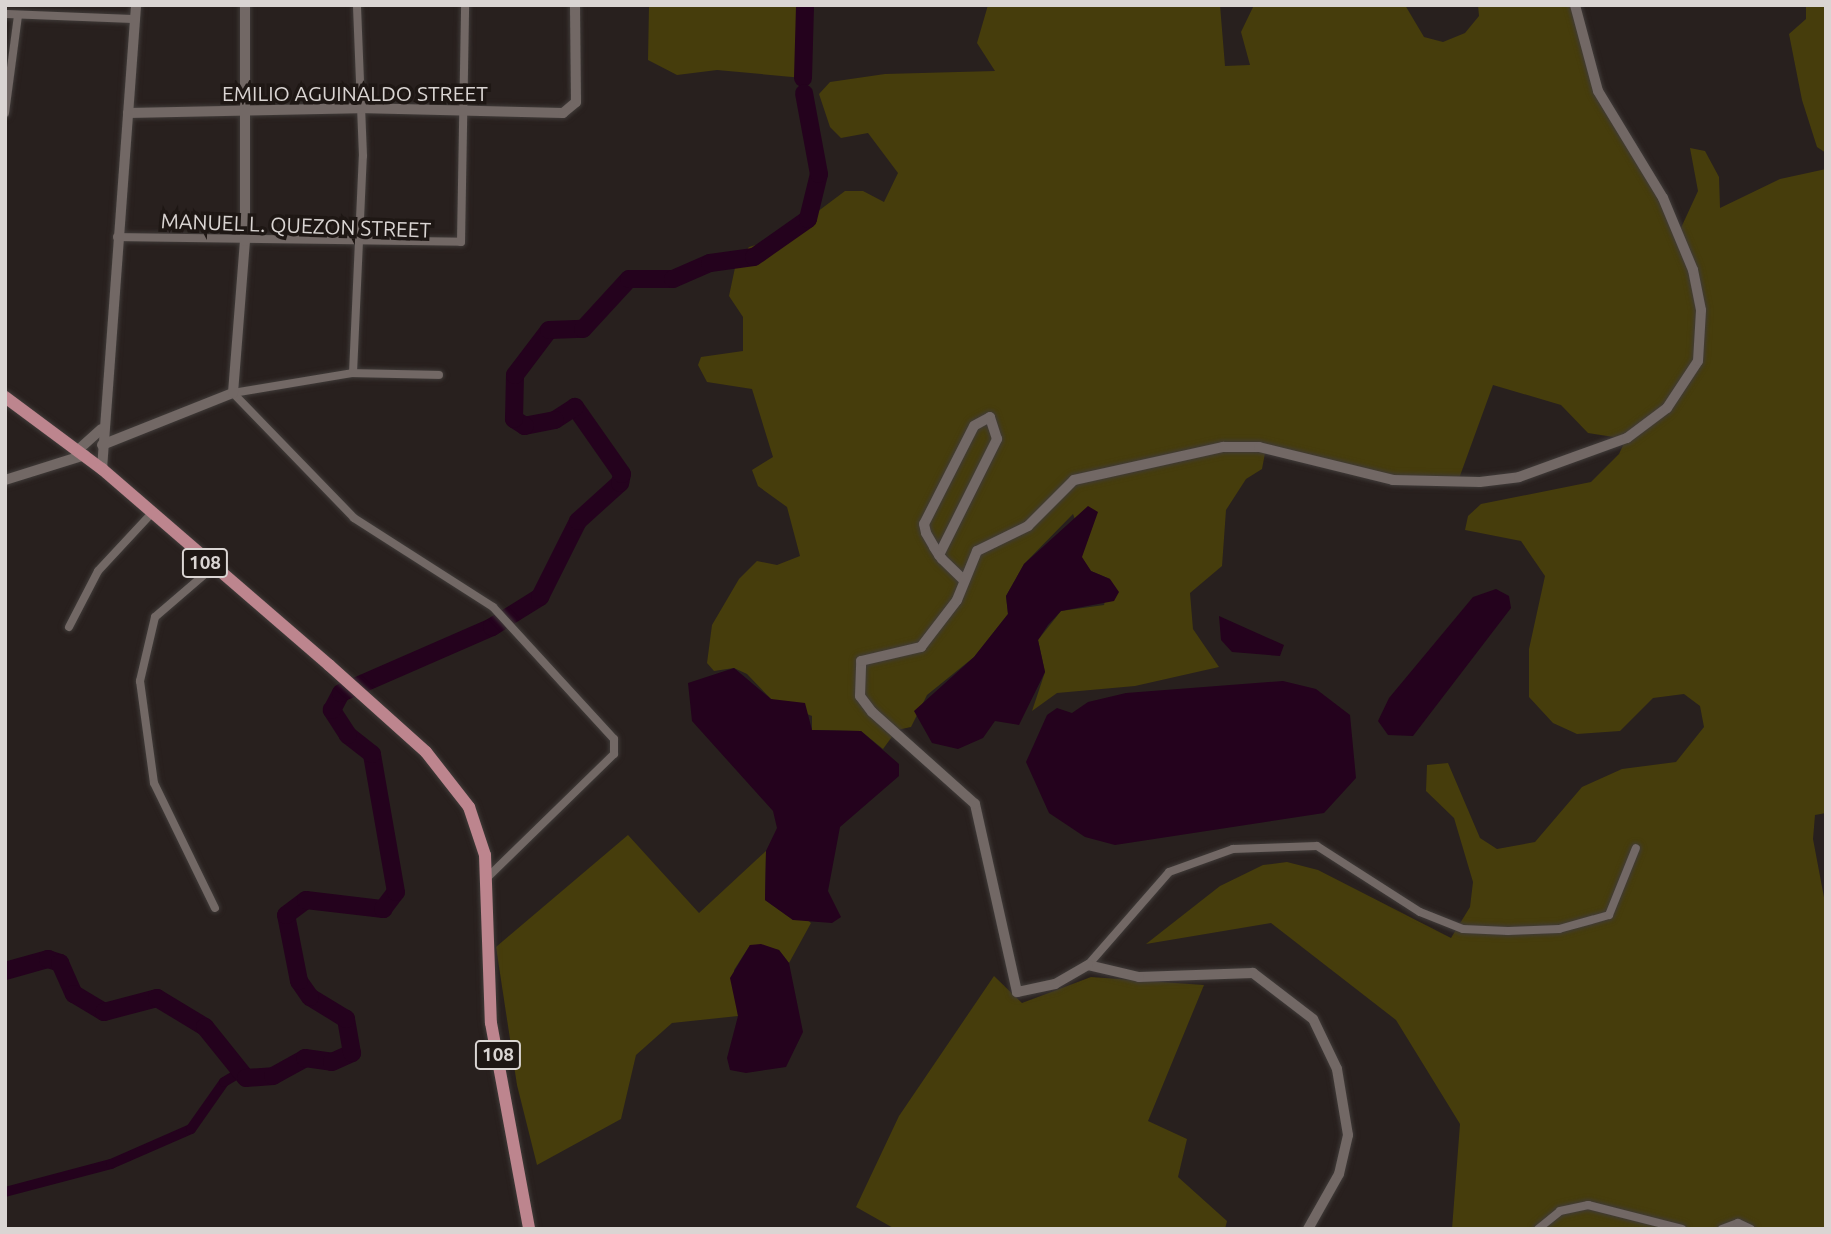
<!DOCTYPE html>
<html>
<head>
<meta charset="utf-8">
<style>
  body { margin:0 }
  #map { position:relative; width:1831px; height:1234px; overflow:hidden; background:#28201e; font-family:Ubuntu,sans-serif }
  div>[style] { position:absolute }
  .green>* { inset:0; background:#463d0c }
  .water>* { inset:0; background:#24021d }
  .canal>* { height:10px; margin:-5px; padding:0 5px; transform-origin:5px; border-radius:5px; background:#24021d }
  .river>* { height:18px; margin:-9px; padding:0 9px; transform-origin:9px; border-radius:9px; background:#24021d }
  .roads { filter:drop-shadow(0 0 2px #403b39) drop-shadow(0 0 2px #403b39) }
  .street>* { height:8px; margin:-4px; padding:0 4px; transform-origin:4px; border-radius:4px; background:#726865 }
  .secondary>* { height:10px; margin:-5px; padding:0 5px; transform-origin:5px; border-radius:5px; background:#726865 }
  .primary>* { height:12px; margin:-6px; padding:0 6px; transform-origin:6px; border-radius:6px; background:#bd858e }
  span { translate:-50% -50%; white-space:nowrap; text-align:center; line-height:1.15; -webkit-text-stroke:7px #1e1714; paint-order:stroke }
  .shield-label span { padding:2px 5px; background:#1e1714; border:2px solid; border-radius:5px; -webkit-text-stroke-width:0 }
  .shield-label { font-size:19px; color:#dad5d3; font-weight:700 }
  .street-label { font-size:21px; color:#dad5d3 }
  .frame { position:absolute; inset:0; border:7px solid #dad5d3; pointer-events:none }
</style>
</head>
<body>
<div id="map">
  <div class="green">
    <div style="clip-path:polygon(649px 5px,805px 5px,803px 78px,717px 70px,677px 75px,648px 60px)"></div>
    <div style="clip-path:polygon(988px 5px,1220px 5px,1225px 66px,1250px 65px,1241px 32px,1254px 5px,1405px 5px,1424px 37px,1443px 42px,1465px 33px,1479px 16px,1478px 5px,1575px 5px,1586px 63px,1680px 230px,1698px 191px,1690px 148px,1705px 151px,1719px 177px,1720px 208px,1780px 179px,1826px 169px,1826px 813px,1815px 815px,1813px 839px,1826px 908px,1826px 1229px,1452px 1229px,1460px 1124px,1396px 1020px,1271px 923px,1146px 944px,1220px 886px,1263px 865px,1287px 862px,1318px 870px,1451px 938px,1470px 907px,1473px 882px,1454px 818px,1426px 791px,1427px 765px,1448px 763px,1480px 838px,1497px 849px,1535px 842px,1582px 787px,1622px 769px,1676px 762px,1704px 727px,1700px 706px,1684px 694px,1653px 698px,1620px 731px,1577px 734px,1553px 723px,1529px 697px,1529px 649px,1545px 576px,1521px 541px,1465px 530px,1468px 516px,1481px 504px,1591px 482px,1619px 454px,1626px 439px,1588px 433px,1561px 405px,1493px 385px,1457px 484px,1393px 480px,1266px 448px,1262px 469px,1246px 479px,1226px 510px,1222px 566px,1190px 593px,1193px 629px,1219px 667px,1135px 686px,1057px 693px,1032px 711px,1045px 672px,1038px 640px,1061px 611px,1104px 605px,1110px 579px,1091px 571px,1081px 557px,1085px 546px,1073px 514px,1024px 564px,1006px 596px,1008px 614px,974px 657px,927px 695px,911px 727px,897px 730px,883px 749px,861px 731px,812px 730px,812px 716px,771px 699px,747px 674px,734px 668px,714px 671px,707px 663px,712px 625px,739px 579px,757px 561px,777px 565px,800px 556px,787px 507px,758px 486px,752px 470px,773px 457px,752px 389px,707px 382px,698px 365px,701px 357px,743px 351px,743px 317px,729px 296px,736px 263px,749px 247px,785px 236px,845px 191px,863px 191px,884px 202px,898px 173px,868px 133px,841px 138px,830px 127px,819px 94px,830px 82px,885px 74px,995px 71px,977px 43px)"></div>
    <div style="clip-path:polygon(1806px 5px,1826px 5px,1826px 153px,1817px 147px,1802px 100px,1789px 34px,1806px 19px)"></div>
    <div style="clip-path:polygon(628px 835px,699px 913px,766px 851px,765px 900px,793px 920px,803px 916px,811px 923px,789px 963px,779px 950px,750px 945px,734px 970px,738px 1016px,672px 1023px,636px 1055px,621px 1119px,537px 1165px,517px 1085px,496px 947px)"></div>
    <div style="clip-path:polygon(994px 976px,1022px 1003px,1091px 977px,1204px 985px,1148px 1121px,1187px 1139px,1178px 1177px,1227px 1221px,1225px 1229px,895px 1229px,856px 1207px,899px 1116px)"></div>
  </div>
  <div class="water">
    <div style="clip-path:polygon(1088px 506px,1098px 512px,1082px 557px,1091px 571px,1110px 579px,1119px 592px,1114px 601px,1061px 611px,1048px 625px,1038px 640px,1045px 672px,1019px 725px,995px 721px,983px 738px,958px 749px,932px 743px,914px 711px,974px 657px,1008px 614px,1006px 596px,1024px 564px)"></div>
    <div style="clip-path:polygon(1496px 589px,1509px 596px,1511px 608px,1413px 736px,1388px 735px,1378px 721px,1389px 698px,1473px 597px)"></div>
    <div style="clip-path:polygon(1219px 616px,1284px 645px,1280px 656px,1232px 652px,1221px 640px)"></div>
    <div style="clip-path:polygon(734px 668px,771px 699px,805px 703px,812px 730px,861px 731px,899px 764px,899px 776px,840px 827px,828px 891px,841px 917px,832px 923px,793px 920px,765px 900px,766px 851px,777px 828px,773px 811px,692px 721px,688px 683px)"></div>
    <div style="clip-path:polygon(1283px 681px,1316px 689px,1350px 715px,1356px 778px,1324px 813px,1115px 845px,1085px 837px,1049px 813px,1026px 762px,1047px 715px,1057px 708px,1072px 713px,1088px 702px,1126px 693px)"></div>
    <div style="clip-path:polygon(761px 944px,779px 950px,789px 963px,803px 1032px,786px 1067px,746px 1073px,730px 1070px,727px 1058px,738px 1016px,730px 978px,750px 945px)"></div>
  </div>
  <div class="canal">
    <div style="left:5px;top:1192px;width:110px;rotate:-14.8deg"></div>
    <div style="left:111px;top:1164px;width:87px;rotate:-23.6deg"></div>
    <div style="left:191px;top:1129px;width:57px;rotate:-54.9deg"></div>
    <div style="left:224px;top:1082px;width:17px;rotate:-31deg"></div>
  </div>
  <div class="river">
    <div style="left:803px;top:78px;width:73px;rotate:-88.4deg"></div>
    <div style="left:5px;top:971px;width:45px;rotate:-15.6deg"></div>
    <div style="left:48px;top:959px;width:13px;rotate:18deg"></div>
    <div style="left:60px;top:963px;width:34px;rotate:66deg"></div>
    <div style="left:74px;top:994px;width:35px;rotate:31deg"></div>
    <div style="left:104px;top:1012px;width:55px;rotate:-14.8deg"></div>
    <div style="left:157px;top:998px;width:56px;rotate:31.1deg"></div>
    <div style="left:205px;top:1027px;width:65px;rotate:51.2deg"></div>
    <div style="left:246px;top:1078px;width:27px;rotate:-4deg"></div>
    <div style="left:273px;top:1076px;width:37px;rotate:-29deg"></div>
    <div style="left:305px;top:1058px;width:27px;rotate:8deg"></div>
    <div style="left:332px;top:1062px;width:22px;rotate:-24deg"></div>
    <div style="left:352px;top:1053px;width:35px;rotate:-100deg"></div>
    <div style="left:346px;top:1019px;width:42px;rotate:-148.6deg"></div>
    <div style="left:310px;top:997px;width:19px;rotate:-125deg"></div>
    <div style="left:299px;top:981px;width:67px;rotate:-101.1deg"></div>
    <div style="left:286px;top:915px;width:25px;rotate:-37deg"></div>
    <div style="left:306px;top:900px;width:78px;rotate:6.7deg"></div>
    <div style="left:383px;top:909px;width:21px;rotate:-53deg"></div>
    <div style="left:396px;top:892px;width:140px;rotate:-99.9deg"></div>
    <div style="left:372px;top:754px;width:31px;rotate:-142deg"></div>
    <div style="left:348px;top:735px;width:30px;rotate:-123deg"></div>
    <div style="left:332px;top:710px;width:19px;rotate:-62deg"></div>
    <div style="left:341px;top:693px;width:165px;rotate:-23.6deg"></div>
    <div style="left:492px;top:627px;width:57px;rotate:-32deg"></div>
    <div style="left:540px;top:597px;width:85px;rotate:-63.4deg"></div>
    <div style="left:578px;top:521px;width:57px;rotate:-42.1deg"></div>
    <div style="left:620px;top:483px;width:9px;rotate:-77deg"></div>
    <div style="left:622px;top:474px;width:82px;rotate:-125deg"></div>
    <div style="left:575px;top:407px;width:24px;rotate:147deg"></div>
    <div style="left:555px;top:420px;width:31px;rotate:169deg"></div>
    <div style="left:525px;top:426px;width:13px;rotate:-148deg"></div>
    <div style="left:514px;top:419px;width:44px;rotate:-88.7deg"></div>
    <div style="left:515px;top:375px;width:56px;rotate:-52.9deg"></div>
    <div style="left:549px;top:330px;width:34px;rotate:-2deg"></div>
    <div style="left:583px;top:329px;width:68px;rotate:-47.4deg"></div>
    <div style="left:629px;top:279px;width:44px"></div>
    <div style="left:673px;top:279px;width:40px;rotate:-23.4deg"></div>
    <div style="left:710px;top:263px;width:44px;rotate:-7.8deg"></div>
    <div style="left:754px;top:257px;width:66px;rotate:-35.1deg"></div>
    <div style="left:808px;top:219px;width:46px;rotate:-76.3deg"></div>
    <div style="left:819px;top:174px;width:82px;rotate:-100.5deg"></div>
  </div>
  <div class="roads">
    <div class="street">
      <div style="left:5px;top:14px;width:130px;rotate:2.2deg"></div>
      <div style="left:5px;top:113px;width:98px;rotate:-82.4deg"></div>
      <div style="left:117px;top:237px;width:344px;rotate:0.8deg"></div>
      <div style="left:461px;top:242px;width:237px;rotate:-89deg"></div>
      <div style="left:353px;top:373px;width:217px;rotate:-87.4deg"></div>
      <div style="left:363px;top:156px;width:151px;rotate:-92.3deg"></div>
      <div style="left:233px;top:393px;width:174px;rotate:45.9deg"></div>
      <div style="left:354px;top:518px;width:165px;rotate:32.6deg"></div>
      <div style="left:493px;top:607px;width:179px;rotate:47.5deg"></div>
      <div style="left:614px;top:739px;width:15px;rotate:90deg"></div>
      <div style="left:614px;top:754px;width:180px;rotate:135.7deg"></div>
      <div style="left:233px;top:393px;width:122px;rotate:-9.5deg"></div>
      <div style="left:353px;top:373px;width:86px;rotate:1.3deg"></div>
      <div style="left:212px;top:568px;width:75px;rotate:139.3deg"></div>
      <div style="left:155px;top:617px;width:66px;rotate:103.2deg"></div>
      <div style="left:140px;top:681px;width:103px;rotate:82.2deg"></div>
      <div style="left:154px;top:783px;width:139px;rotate:64deg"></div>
      <div style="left:69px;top:627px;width:63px;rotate:-62.6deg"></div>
      <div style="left:98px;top:571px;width:78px;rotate:-47.1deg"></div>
      <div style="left:1088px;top:965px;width:123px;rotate:-48.9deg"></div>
      <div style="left:1169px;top:872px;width:68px;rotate:-19.8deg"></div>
      <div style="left:1233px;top:849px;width:84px;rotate:-2deg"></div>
      <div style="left:1317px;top:846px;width:122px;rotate:32.7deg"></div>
      <div style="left:1420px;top:912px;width:46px;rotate:21.6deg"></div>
      <div style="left:1463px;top:929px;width:45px;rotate:2.5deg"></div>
      <div style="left:1508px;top:931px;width:51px;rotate:-2.2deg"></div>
      <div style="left:1559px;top:929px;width:52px;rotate:-15.6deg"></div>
      <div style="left:1609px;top:915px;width:72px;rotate:-68.1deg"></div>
      <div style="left:1538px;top:1229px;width:28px;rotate:-39deg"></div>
      <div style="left:1560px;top:1211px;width:29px;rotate:-12deg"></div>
      <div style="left:1588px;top:1205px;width:97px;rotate:14.3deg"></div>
      <div style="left:1722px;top:1229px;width:17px;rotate:-21deg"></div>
      <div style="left:1738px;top:1223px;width:14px;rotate:25deg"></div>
    </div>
    <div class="secondary">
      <div style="left:128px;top:113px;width:230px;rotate:-1.2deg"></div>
      <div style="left:358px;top:108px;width:205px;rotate:1.4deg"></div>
      <div style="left:563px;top:113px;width:17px;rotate:-40deg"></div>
      <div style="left:576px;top:102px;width:97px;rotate:-90.6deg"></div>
      <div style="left:102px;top:445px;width:141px;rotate:-21.7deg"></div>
      <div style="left:233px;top:393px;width:152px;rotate:-85.5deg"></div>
      <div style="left:245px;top:241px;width:236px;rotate:-90deg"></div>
      <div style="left:78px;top:450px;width:31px;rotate:-42deg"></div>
      <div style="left:102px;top:469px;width:465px;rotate:-85.8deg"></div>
      <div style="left:5px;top:480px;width:84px;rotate:-17.4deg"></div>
      <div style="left:939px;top:555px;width:130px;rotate:-63.4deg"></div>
      <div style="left:997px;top:439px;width:23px;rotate:-108deg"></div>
      <div style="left:990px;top:417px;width:18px;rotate:151deg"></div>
      <div style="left:974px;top:426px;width:110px;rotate:117deg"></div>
      <div style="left:924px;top:524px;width:9px;rotate:77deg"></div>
      <div style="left:926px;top:533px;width:16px;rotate:60deg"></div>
      <div style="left:934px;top:547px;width:9px;rotate:58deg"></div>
      <div style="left:939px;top:555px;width:5px;rotate:53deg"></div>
      <div style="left:942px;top:559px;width:30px;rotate:44deg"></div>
      <div style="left:1308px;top:1229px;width:63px;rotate:-60.6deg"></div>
      <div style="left:1339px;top:1174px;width:40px;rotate:-77deg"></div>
      <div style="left:1348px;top:1135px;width:67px;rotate:-99.5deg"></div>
      <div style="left:1337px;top:1069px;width:55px;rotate:-115.6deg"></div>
      <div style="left:1313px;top:1019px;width:76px;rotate:-142.5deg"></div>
      <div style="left:1253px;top:973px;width:114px;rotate:178deg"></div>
      <div style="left:1139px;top:977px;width:52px;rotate:-166.8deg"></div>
      <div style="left:1088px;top:965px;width:38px;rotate:150deg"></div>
      <div style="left:1055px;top:984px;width:39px;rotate:168deg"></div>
      <div style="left:1017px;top:992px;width:193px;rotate:-102.6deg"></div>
      <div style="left:975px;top:804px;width:138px;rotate:-138.2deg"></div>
      <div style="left:872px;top:712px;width:20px;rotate:-127deg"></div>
      <div style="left:860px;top:696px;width:35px;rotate:-88deg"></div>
      <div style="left:861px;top:661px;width:62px;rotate:-13.1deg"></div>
      <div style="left:921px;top:647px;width:59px;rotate:-52.5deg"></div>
      <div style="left:957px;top:600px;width:53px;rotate:-67.8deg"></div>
      <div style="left:977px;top:551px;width:57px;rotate:-26.1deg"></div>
      <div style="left:1028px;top:526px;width:65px;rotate:-45deg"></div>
      <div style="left:1074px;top:480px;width:153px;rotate:-12.5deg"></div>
      <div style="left:1223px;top:447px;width:36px"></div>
      <div style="left:1259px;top:447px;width:138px;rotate:13.8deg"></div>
      <div style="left:1393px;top:480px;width:87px;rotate:1.3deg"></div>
      <div style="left:1480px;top:482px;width:39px;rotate:-7deg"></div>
      <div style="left:1519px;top:477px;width:115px;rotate:-19.9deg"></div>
      <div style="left:1627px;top:438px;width:50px;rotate:-36.9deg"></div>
      <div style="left:1667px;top:408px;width:56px;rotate:-56.6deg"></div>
      <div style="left:1698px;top:361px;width:51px;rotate:-86.6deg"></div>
      <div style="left:1701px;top:310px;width:41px;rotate:-101.3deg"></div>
      <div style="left:1693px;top:270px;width:78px;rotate:-112.6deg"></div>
      <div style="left:1663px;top:198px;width:125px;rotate:-121.3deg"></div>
      <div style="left:1598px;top:91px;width:89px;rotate:-105deg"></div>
    </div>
    <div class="primary">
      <div style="left:5px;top:397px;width:121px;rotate:36.6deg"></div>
      <div style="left:102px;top:469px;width:300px;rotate:40.8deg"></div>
      <div style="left:329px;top:665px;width:130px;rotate:41.9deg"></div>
      <div style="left:426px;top:752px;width:70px;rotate:52deg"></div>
      <div style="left:469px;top:807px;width:51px;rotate:71.6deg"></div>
      <div style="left:485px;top:855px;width:168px;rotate:88deg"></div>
      <div style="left:491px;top:1023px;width:209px;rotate:79.5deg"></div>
    </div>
  </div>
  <div class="shield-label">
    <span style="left:205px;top:563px">108</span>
    <span style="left:498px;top:1055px">108</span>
  </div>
  <div class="street-label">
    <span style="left:355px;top:93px">EMILIO AGUINALDO STREET</span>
    <span style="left:296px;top:225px;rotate:2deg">MANUEL L. QUEZON STREET</span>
  </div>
  <div class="frame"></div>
</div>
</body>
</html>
